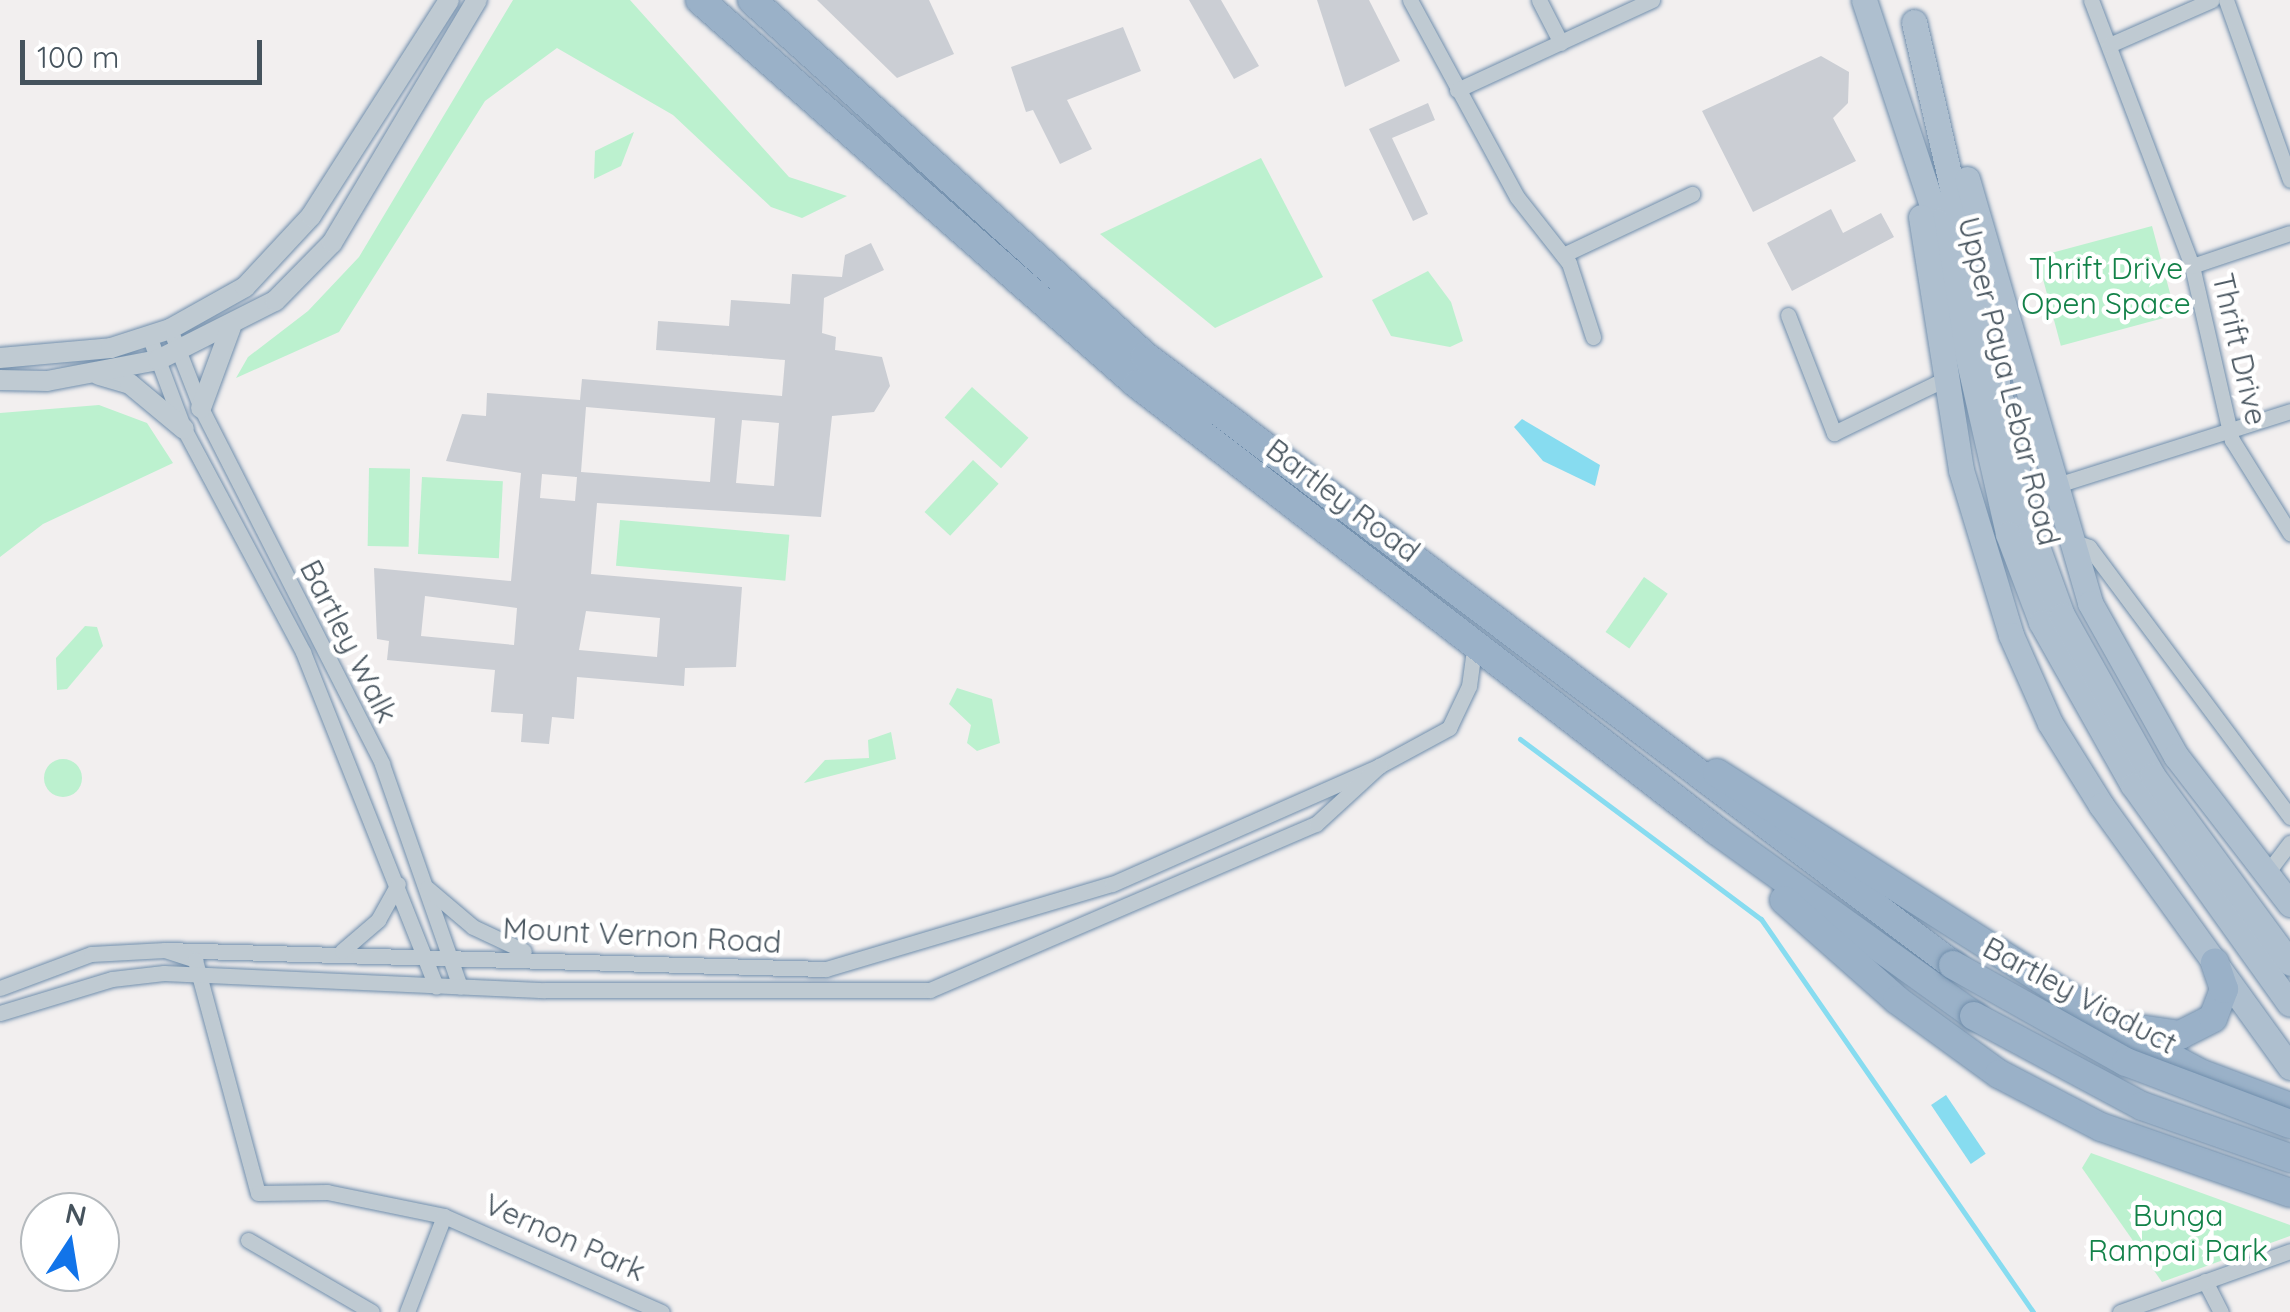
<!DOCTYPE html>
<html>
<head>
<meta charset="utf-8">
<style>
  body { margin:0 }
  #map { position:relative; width:2290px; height:1312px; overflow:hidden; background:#f2efef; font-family:Quicksand,sans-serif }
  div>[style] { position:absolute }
  .green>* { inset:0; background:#bcf1cf; transform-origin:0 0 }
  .round { border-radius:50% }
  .water>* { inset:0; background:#87dcf0; transform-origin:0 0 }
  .stream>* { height:5px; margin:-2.5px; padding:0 2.5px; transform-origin:2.5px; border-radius:2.5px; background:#87dcf0 }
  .building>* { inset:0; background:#cbced4 }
  .roads { filter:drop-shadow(0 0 2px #708eac) drop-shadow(0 0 2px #708eac) }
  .minor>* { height:15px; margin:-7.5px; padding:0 7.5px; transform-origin:7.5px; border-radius:7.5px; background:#bfcad2 }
  .tertiary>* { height:20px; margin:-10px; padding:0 10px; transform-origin:10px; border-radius:10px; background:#bfcad2 }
  .primary>* { height:25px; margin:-12.5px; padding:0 12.5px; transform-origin:12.5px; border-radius:12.5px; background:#aebfcf }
  .trunk>* { height:28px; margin:-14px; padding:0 14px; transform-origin:14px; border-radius:14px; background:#9ab1c8 }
  .bridges { filter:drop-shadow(0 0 2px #708eac) drop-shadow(0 0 2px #708eac) }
  .trunk-bridge>* { height:28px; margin:-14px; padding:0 14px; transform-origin:14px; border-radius:14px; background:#9ab1c8 }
  span { translate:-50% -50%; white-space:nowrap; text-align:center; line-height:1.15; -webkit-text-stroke:9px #fff; paint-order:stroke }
  .park-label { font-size:30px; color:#138249 }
  .street-label { font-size:30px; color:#46535d }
  .north { position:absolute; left:20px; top:1192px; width:100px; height:100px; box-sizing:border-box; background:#fff; border:2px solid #b5babe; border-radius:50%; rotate:12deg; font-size:28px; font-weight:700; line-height:40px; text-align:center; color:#46535d }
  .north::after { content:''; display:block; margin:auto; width:35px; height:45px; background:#1274e9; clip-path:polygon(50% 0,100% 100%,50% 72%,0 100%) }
  .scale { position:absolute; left:20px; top:40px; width:242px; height:45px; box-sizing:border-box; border:5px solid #46535d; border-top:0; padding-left:12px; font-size:30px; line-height:35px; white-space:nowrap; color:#46535d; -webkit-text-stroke:8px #fff; paint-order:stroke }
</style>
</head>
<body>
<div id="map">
  <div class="green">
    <div style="clip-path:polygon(513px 0,630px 0,789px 177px,847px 196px,802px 218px,771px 207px,673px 115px,557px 48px,485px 101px,339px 332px,236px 378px,248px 357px,308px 311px,359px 257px)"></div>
    <div style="clip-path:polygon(634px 132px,621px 166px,594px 179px,595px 151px)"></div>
    <div style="clip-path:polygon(1261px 158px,1323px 277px,1215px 328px,1100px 234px)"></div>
    <div style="left:2152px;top:226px;width:92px;height:119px;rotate:75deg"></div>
    <div style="clip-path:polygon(1428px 271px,1451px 302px,1463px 341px,1450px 347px,1391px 336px,1372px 300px)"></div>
    <div style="left:972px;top:387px;width:76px;height:41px;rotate:42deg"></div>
    <div style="clip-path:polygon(99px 405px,147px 423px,173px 463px,43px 524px,0 557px,0 413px)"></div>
    <div style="left:973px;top:460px;width:35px;height:71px;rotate:43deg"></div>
    <div style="left:369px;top:468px;width:41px;height:78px;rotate:1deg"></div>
    <div style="left:422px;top:477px;width:81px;height:77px;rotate:3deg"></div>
    <div style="left:620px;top:520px;width:170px;height:46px;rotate:5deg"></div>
    <div style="left:1644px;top:577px;width:29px;height:67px;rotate:35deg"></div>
    <div style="clip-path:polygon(85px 626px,97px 627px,103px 646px,67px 689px,57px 690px,56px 658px)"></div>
    <div style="clip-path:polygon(957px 688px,992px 699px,1000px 743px,977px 751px,967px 743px,971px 725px,949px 704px)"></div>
    <div style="clip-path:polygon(891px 732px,896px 759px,804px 783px,825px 760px,869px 758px,868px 740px)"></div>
    <div class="round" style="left:44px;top:759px;width:38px;height:38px"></div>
    <div style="clip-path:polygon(2091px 1153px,2290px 1225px,2290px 1236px,2162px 1282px,2082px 1168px)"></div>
  </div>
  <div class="water">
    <div style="clip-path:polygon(1522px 419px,1600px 465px,1595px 486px,1543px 461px,1514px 427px)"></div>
    <div style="left:1946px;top:1095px;width:71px;height:18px;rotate:56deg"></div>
  </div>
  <div class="stream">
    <div style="left:1520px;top:739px;width:301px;rotate:36.8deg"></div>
    <div style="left:1761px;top:919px;width:478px;rotate:55.3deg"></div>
  </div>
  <div class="building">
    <div style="clip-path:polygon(817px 0,929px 0,954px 54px,897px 78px)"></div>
    <div style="clip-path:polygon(1189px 0,1221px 0,1259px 66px,1234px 79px)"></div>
    <div style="clip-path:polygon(1317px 0,1369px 0,1400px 61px,1345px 87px)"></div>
    <div style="clip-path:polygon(1123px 27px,1141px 71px,1067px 100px,1092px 149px,1060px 164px,1033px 110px,1026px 112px,1011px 67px)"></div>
    <div style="clip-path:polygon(1821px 56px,1849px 72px,1848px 103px,1833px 118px,1856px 161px,1753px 212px,1702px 111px)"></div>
    <div style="clip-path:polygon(1428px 103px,1435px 120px,1392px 138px,1428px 214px,1413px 221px,1369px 129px)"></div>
    <div style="clip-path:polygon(1831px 209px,1843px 233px,1881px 213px,1894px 237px,1792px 291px,1767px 243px)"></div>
    <div style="clip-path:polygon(evenodd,871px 243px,884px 270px,824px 298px,822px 333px,836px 337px,835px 350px,882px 357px,890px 386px,874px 412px,832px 416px,821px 517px,597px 503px,591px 574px,742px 587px,736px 667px,685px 668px,684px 686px,577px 677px,574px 719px,552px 717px,549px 744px,521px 742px,523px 714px,491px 712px,495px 670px,387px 660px,389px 641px,377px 639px,374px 568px,511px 581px,521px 473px,446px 461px,462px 414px,486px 416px,487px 393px,580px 400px,582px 379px,782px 396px,785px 360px,656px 350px,658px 321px,729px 326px,731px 300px,790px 304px,792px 274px,842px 277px,845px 255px,871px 243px,586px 407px,715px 418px,710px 482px,581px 472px,586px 407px,871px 243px,742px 420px,779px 423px,774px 486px,736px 483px,742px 420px,871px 243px,542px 474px,577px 477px,575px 501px,540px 498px,542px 474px,871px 243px,425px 596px,517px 608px,514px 645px,421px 636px,425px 596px,871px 243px,586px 611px,660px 618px,657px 657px,579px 650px,586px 611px)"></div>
  </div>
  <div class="roads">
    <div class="minor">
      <div style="left:1410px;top:0;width:224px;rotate:61.5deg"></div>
      <div style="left:1517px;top:197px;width:84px;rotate:51.8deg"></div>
      <div style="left:1569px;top:263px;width:78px;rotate:72deg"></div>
      <div style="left:1539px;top:0;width:48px;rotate:62.9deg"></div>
      <div style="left:2091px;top:0;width:285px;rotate:69.2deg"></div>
      <div style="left:2192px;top:266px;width:179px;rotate:77.1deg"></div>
      <div style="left:2232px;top:440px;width:110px;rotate:58.1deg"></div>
      <div style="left:2226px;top:0;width:191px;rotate:70.4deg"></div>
      <div style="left:2109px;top:45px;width:112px;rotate:-23.6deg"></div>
      <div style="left:1457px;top:90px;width:215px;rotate:-24.8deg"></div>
      <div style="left:1563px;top:255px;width:143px;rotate:-25.3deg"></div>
      <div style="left:2192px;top:266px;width:103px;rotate:-18.6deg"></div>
      <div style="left:1788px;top:315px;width:127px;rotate:68.7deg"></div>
      <div style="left:1834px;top:433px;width:123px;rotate:-25.9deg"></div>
      <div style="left:170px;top:329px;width:85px;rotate:68.6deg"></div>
      <div style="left:201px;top:408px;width:399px;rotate:63deg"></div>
      <div style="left:382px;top:764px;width:236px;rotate:70.7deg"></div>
      <div style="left:149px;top:336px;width:99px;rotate:69.4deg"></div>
      <div style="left:184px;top:429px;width:253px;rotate:61.9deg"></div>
      <div style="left:303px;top:652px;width:360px;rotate:68.3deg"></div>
      <div style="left:2051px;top:487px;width:251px;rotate:-17.6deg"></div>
      <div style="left:2069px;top:540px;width:21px;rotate:19deg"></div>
      <div style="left:2089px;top:547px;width:337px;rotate:53.3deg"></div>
      <div style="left:2267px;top:873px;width:38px;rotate:-53deg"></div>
      <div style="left:427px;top:888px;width:60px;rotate:40.3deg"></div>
      <div style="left:473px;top:927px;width:56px;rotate:25.2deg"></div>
      <div style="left:165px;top:950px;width:661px;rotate:1.65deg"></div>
      <div style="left:826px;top:969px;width:298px;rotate:-16.6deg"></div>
      <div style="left:1112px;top:884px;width:292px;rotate:-23.8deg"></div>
      <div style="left:1379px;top:766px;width:80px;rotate:-28.5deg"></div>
      <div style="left:1449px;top:728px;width:47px;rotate:-64.5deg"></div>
      <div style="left:1469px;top:686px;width:44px;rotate:-82.2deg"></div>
      <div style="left:342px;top:951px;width:48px;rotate:-40.7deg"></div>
      <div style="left:378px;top:920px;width:41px;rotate:-60.9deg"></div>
      <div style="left:0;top:988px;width:97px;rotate:-20.5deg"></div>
      <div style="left:91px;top:954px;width:74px;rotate:-3.1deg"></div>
      <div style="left:165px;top:950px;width:32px;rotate:18deg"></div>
      <div style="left:195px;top:960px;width:241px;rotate:74.9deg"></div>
      <div style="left:258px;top:1193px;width:69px;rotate:-0.8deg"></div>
      <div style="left:327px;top:1192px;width:119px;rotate:11.6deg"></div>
      <div style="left:444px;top:1216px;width:238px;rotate:23.8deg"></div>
      <div style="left:0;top:1013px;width:117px;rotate:-16.9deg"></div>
      <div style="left:112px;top:979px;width:52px;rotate:-6.6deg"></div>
      <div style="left:164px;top:973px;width:381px;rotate:2.6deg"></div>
      <div style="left:545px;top:990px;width:385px"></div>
      <div style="left:930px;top:990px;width:420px;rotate:-23.3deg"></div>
      <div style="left:1316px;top:824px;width:86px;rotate:-42.6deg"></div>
      <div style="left:248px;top:1240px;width:143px;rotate:30.1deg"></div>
      <div style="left:2205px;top:1281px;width:35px;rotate:63deg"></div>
      <div style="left:407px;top:1312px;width:103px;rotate:-68.9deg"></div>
      <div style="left:2120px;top:1312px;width:181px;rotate:-19.7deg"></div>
    </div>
    <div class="tertiary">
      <div style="left:0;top:358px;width:111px;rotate:-5.1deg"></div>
      <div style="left:111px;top:348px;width:62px;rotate:-17.9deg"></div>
      <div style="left:170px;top:329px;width:86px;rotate:-29.2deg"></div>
      <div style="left:245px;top:287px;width:97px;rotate:-47.1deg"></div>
      <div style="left:311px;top:216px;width:256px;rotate:-57.4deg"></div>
      <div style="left:99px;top:375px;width:32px;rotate:16deg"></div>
      <div style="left:130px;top:384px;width:70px;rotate:39.8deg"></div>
      <div style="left:0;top:380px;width:47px;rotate:1.2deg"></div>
      <div style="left:47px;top:381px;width:113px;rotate:-10.7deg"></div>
      <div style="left:158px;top:360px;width:131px;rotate:-26.8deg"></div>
      <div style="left:275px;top:301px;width:81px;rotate:-45.5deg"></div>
      <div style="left:332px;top:243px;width:283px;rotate:-59.2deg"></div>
      <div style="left:201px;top:408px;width:86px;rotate:-69.7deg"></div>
    </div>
    <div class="primary">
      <div style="left:1864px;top:0;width:233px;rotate:71.7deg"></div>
      <div style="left:1937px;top:221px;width:321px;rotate:77.2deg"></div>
      <div style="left:2008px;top:534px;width:94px;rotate:69.4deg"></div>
      <div style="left:2041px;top:622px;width:187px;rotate:60.6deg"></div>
      <div style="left:2133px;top:785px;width:269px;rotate:54.4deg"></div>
      <div style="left:1914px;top:22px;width:521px;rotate:77.03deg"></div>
      <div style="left:2031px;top:530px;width:90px;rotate:70deg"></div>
      <div style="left:2062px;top:615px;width:184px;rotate:60.6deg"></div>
      <div style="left:2152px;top:775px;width:233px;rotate:53.7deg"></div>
      <div style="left:1967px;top:179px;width:441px;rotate:73.8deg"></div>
      <div style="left:2090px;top:603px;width:176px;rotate:60.7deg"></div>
      <div style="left:2176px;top:756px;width:187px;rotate:52.4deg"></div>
      <div style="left:1921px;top:217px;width:256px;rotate:81deg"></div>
      <div style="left:1961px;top:470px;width:172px;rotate:73.1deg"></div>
      <div style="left:2011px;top:635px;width:96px;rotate:66.1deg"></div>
      <div style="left:2050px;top:723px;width:97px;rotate:58.1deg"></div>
      <div style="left:2101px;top:805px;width:323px;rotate:54.2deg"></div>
    </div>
    <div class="trunk">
      <div style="left:700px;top:0;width:582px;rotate:41.31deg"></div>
      <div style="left:1137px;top:384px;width:732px;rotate:37.62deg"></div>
      <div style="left:1717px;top:831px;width:317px;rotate:35.7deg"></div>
      <div style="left:752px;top:0;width:530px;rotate:42.17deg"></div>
      <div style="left:1145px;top:356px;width:1012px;rotate:37.01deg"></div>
      <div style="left:1717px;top:773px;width:478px;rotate:32.5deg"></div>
      <div style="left:2120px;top:1030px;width:91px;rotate:28.3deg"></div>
      <div style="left:2200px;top:1073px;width:96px;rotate:20.7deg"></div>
      <div style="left:1784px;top:900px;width:151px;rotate:41.5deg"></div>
      <div style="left:1897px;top:1000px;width:126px;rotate:36deg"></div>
      <div style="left:1999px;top:1074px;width:115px;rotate:27.5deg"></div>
      <div style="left:2101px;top:1127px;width:200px;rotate:19.2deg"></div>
      <div style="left:2133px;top:1028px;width:48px;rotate:8.5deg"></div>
      <div style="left:2180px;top:1035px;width:37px;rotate:-27deg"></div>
      <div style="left:2213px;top:1018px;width:31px;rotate:-69deg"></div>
      <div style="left:2224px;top:989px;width:28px;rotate:-109deg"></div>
    </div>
  </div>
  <div class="bridges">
    <div class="trunk-bridge">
      <div style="left:1953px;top:965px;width:198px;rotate:29.3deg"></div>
      <div style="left:2126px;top:1062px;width:175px;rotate:20.7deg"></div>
      <div style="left:1974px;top:1016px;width:191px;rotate:28.2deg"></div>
      <div style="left:2142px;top:1106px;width:157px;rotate:19.4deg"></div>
    </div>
  </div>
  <div class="park-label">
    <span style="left:2106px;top:285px">Thrift Drive<br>Open Space</span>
    <span style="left:2178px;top:1232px">Bunga<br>Rampai Park</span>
  </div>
  <div class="street-label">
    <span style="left:2240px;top:349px;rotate:77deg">Thrift Drive</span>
    <span style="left:2009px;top:381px;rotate:76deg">Upper Paya Lebar Road</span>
    <span style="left:1343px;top:500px;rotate:37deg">Bartley Road</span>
    <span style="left:349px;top:641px;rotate:63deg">Bartley Walk</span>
    <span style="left:642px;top:935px;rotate:3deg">Mount Vernon Road</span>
    <span style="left:2080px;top:995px;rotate:28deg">Bartley Viaduct</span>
    <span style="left:565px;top:1237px;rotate:24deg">Vernon Park</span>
  </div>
  <div class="north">N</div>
  <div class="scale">100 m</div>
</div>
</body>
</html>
